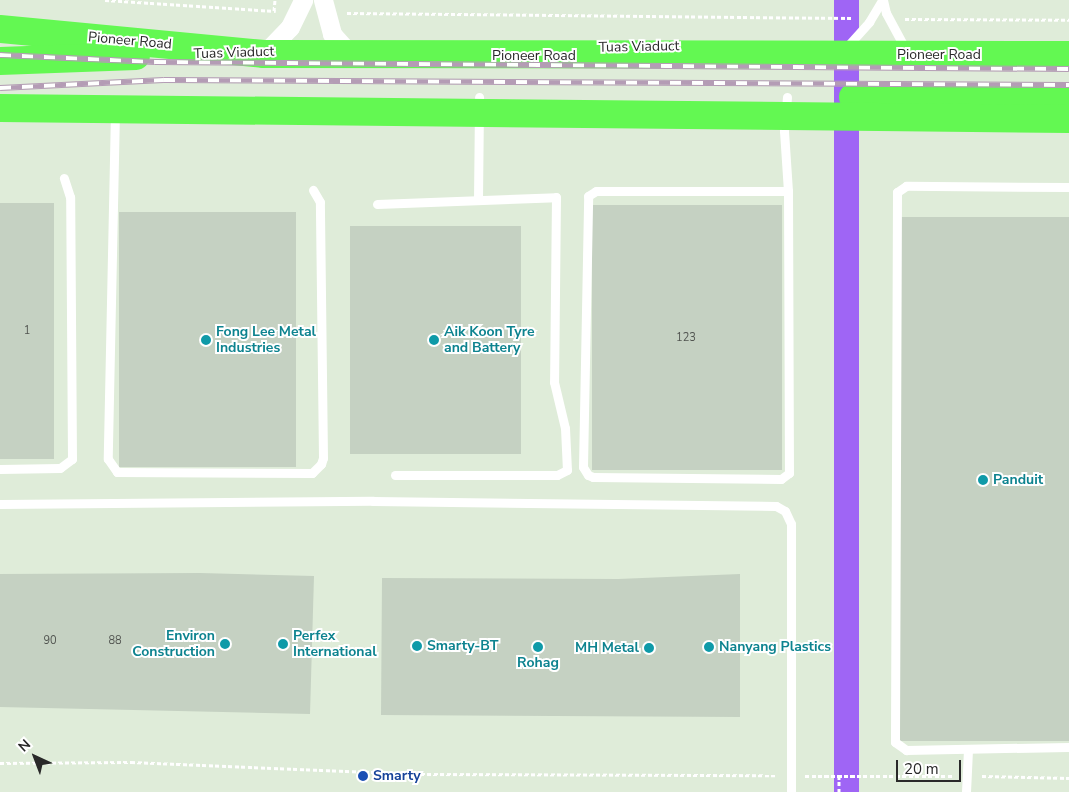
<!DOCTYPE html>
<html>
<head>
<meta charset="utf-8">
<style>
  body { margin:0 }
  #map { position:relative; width:1069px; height:792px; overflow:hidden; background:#dfecd9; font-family:"Nunito Sans",sans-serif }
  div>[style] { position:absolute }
  .water>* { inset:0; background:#9f65f5; transform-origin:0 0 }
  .building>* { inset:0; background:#c5d1c2; transform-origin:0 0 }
  .path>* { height:3px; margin-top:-1.5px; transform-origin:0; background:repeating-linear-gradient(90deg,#fff 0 4px,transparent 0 6.5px) }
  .lane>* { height:9px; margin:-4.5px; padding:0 4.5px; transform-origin:4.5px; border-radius:4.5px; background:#fff }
  .street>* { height:19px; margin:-9.5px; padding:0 9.5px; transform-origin:9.5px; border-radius:9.5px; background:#fff }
  .primary>* { height:28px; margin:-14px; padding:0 14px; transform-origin:14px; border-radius:14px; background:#63f852 }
  .rail>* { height:5.5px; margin-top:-2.75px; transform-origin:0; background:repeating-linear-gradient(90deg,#fff 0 11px,#b49cb5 0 22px); box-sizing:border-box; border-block:1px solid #b49cb5 }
  .dots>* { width:14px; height:14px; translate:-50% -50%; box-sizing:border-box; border:2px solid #fff; border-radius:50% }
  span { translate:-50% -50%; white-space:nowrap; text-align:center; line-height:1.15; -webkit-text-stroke:4px #fff; paint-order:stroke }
  .number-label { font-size:11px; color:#50534f }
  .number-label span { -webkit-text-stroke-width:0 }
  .street-label { font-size:14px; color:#292929 }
  .culture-label { font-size:14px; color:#0d838f; font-weight:700 }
  .left { translate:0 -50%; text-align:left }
  .right { translate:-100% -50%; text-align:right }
  .transit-label { font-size:14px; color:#164399; font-weight:700 }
  .north { position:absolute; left:10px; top:732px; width:50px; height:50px; -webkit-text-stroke:4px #fff; paint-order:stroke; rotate:317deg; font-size:14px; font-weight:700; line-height:20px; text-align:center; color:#292929 }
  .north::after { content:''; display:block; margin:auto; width:18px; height:22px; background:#292929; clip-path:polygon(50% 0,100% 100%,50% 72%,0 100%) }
  .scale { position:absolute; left:896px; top:760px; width:65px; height:22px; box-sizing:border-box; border:2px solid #292929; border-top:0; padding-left:6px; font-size:15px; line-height:18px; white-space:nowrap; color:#292929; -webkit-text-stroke:4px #fff; paint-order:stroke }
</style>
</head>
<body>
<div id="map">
  <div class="water">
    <div style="left:834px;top:0;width:25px;height:792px"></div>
  </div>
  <div class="building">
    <div style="left:0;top:203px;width:54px;height:256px"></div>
    <div style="left:782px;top:205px;width:265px;height:190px;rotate:90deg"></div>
    <div style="left:119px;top:212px;width:177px;height:255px"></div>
    <div style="left:1069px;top:217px;width:524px;height:173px;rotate:90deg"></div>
    <div style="left:350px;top:226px;width:171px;height:228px"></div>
    <div style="clip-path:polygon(200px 573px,314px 576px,310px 714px,0 707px,0 574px)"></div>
    <div style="clip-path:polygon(740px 574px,740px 717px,381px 715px,382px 578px,618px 579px)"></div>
  </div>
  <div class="path">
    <div style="left:105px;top:0;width:171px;rotate:3.7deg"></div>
    <div style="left:274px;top:11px;width:11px;rotate:-85deg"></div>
    <div style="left:347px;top:13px;width:506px;rotate:0.57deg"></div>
    <div style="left:905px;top:19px;width:164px;rotate:0.3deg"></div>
    <div style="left:0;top:763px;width:131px;rotate:-0.4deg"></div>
    <div style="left:131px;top:762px;width:283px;rotate:2.4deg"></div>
    <div style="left:414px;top:774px;width:362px;rotate:0.2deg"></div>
    <div style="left:805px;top:776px;width:148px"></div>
    <div style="left:982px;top:776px;width:87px;rotate:1.3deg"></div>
    <div style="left:839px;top:792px;width:16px;rotate:-90deg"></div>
  </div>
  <div class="lane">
    <div style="left:883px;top:0;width:13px;rotate:77deg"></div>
    <div style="left:886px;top:13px;width:44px;rotate:61.7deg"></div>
    <div style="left:844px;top:50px;width:38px;rotate:-48deg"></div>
    <div style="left:869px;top:22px;width:26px;rotate:-59deg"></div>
    <div style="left:787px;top:97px;width:34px;rotate:95deg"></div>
    <div style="left:784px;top:131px;width:60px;rotate:86.2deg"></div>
    <div style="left:788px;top:191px;width:282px;rotate:89.8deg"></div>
    <div style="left:789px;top:473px;width:10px;rotate:143deg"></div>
    <div style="left:781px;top:479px;width:188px;rotate:-179.4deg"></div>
    <div style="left:593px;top:477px;width:5px;rotate:-158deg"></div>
    <div style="left:588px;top:475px;width:9px;rotate:-122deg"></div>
    <div style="left:583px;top:467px;width:271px;rotate:-88.9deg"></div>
    <div style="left:588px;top:196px;width:9px;rotate:-32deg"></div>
    <div style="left:596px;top:191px;width:192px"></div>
    <div style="left:115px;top:111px;width:348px;rotate:91.2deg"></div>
    <div style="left:108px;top:459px;width:16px;rotate:55deg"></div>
    <div style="left:117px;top:472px;width:195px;rotate:0.3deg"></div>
    <div style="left:312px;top:473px;width:13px;rotate:-45deg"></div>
    <div style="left:321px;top:464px;width:6px;rotate:-72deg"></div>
    <div style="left:323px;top:458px;width:256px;rotate:-90.7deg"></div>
    <div style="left:320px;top:202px;width:14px;rotate:-120deg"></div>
    <div style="left:1069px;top:187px;width:163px;rotate:-179.6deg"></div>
    <div style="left:906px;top:186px;width:11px;rotate:146deg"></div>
    <div style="left:897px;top:192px;width:550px;rotate:90.21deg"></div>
    <div style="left:895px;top:742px;width:14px;rotate:36deg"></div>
    <div style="left:906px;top:750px;width:163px;rotate:-1.1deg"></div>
    <div style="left:478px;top:200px;width:103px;rotate:-89.4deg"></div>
    <div style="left:377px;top:204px;width:179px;rotate:-2.2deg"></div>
    <div style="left:556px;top:197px;width:185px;rotate:90.6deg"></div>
    <div style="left:554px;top:382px;width:47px;rotate:76.6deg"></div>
    <div style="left:565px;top:428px;width:42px;rotate:87.3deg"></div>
    <div style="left:567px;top:470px;width:11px;rotate:153deg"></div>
    <div style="left:557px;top:475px;width:162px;rotate:180deg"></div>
    <div style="left:0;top:469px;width:60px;rotate:-1deg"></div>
    <div style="left:60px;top:468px;width:15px;rotate:-37deg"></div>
    <div style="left:72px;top:459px;width:262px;rotate:-90.4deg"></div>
    <div style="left:70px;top:197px;width:20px;rotate:-108deg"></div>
    <div style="left:0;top:504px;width:373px;rotate:-0.5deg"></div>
    <div style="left:373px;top:501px;width:403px;rotate:0.7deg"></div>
    <div style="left:776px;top:506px;width:10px;rotate:29deg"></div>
    <div style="left:785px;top:511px;width:14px;rotate:65deg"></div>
    <div style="left:791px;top:524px;width:268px;rotate:90deg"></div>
    <div style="left:966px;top:792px;width:43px;rotate:-87.3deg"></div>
  </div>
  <div class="street">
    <div style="left:323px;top:0;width:35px;rotate:75deg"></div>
    <div style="left:332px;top:34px;width:30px;rotate:48deg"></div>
    <div style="left:264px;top:54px;width:37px;rotate:-46deg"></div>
    <div style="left:290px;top:27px;width:30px;rotate:-64deg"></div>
  </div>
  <div class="primary">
    <div style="left:0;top:29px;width:265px;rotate:5.4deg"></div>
    <div style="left:264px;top:54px;width:805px;rotate:0.07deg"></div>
    <div style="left:0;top:61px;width:136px;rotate:-2.1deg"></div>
    <div style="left:853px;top:97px;width:216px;rotate:0.3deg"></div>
    <div style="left:0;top:108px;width:1069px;rotate:0.59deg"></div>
  </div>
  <div class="rail">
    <div style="left:0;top:55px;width:155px;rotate:2.6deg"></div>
    <div style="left:155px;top:62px;width:914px;rotate:0.44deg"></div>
    <div style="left:0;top:88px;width:164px;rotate:-2.8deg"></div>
    <div style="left:164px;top:80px;width:905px;rotate:0.32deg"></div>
  </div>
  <div class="dots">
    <div style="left:206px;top:340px;background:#0f9aa8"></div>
    <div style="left:434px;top:340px;background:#0f9aa8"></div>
    <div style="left:983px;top:480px;background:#0f9aa8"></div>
    <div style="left:225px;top:644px;background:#0f9aa8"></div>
    <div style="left:283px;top:644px;background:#0f9aa8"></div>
    <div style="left:417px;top:646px;background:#0f9aa8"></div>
    <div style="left:538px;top:647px;background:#0f9aa8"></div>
    <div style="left:709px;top:647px;background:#0f9aa8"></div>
    <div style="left:649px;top:648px;background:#0f9aa8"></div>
    <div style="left:363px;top:776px;background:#1a4fb4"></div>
  </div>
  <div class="number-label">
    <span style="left:27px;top:331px">1</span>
    <span style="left:686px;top:338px">123</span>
    <span style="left:50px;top:641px">90</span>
    <span style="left:115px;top:641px">88</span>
  </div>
  <div class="street-label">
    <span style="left:130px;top:41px;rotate:5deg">Pioneer Road</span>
    <span style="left:639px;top:47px;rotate:-1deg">Tuas Viaduct</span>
    <span style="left:234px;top:53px;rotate:-2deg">Tuas Viaduct</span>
    <span style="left:939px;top:55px">Pioneer Road</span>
    <span style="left:534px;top:56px">Pioneer Road</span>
  </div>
  <div class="culture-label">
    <span class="left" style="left:216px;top:340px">Fong Lee Metal<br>Industries</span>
    <span class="left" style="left:444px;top:340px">Aik Koon Tyre<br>and Battery</span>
    <span class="left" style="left:993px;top:480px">Panduit</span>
    <span class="right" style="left:215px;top:644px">Environ<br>Construction</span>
    <span class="left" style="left:293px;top:644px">Perfex<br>International</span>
    <span class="left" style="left:427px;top:646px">Smarty-BT</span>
    <span class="left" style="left:719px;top:647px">Nanyang Plastics</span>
    <span class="right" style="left:639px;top:648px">MH Metal</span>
    <span style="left:538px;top:663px">Rohag</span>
  </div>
  <div class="transit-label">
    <span class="left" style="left:373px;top:776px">Smarty</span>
  </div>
  <div class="north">N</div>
  <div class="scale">20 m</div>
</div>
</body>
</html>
